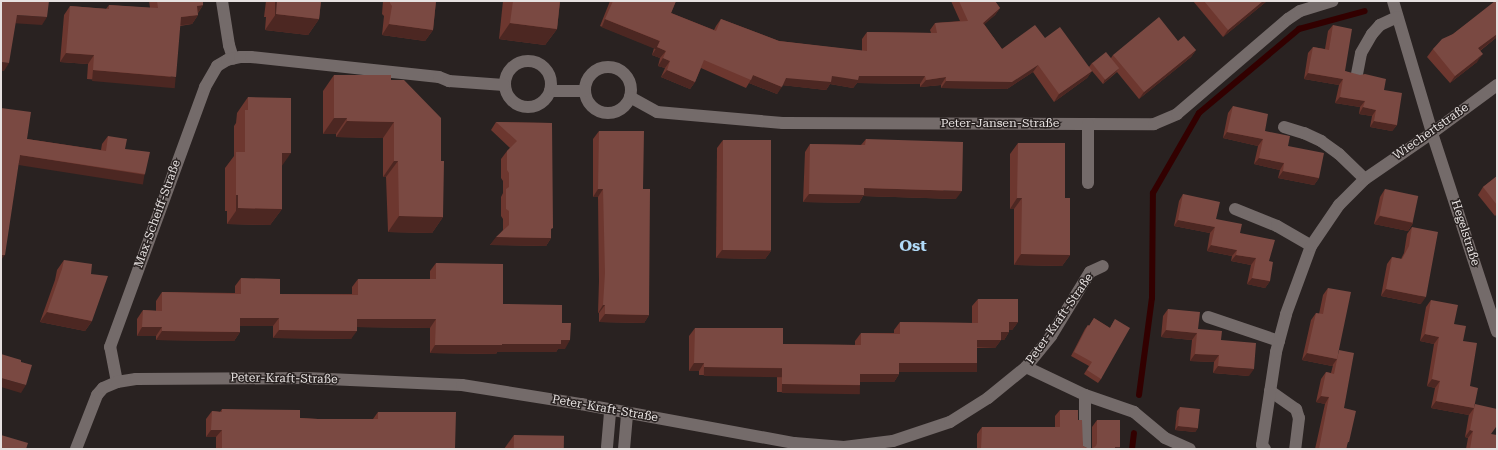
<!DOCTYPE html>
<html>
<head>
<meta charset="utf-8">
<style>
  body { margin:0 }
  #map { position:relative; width:1498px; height:450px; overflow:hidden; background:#292221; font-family:"Roboto Serif",serif }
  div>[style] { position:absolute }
  .stream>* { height:6px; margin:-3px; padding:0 3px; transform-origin:3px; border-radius:3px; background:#320000 }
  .minor>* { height:12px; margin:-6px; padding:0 6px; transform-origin:6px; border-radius:6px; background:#746b6a }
  .minor>.ring { margin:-6px; padding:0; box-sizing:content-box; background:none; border:12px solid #746b6a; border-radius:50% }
  .wall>* { inset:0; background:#6d372f }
  .shaded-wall>* { inset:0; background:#4c2722; transform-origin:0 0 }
  .building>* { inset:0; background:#7a4942; transform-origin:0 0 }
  span { translate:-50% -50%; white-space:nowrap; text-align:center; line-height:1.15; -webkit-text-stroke:3px #292221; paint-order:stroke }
  .street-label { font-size:12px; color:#e6e1e0 }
  .district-label { font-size:16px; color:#b0daf8; font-weight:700 }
  .frame { position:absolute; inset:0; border:2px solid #e6e1e0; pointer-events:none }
</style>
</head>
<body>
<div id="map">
  <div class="stream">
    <div style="left:1139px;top:395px;width:98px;rotate:-82.4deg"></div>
    <div style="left:1152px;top:298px;width:105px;rotate:-89.5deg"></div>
    <div style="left:1153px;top:193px;width:92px;rotate:-60.1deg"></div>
    <div style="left:1199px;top:113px;width:131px;rotate:-40deg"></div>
    <div style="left:1299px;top:29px;width:68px;rotate:-15.3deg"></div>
    <div style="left:1132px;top:449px;width:16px;rotate:-83deg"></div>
  </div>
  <div class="minor">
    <div style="left:222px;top:1px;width:45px;rotate:81deg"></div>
    <div style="left:229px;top:45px;width:14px;rotate:73deg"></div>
    <div style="left:1393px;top:1px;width:138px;rotate:73.5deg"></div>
    <div style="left:1432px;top:133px;width:209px;rotate:71.9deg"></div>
    <div class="ring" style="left:505px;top:61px;width:34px;height:34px"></div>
    <div class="ring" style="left:585px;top:67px;width:34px;height:34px"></div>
    <div style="left:1357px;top:74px;width:21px;rotate:-79deg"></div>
    <div style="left:1361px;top:53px;width:22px;rotate:-60deg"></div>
    <div style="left:1372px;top:34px;width:12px;rotate:-48deg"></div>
    <div style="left:1380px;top:25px;width:19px;rotate:-25deg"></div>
    <div style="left:550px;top:91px;width:34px"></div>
    <div style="left:630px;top:97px;width:31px;rotate:29deg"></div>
    <div style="left:657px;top:112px;width:126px;rotate:5deg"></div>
    <div style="left:783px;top:123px;width:371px;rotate:0.2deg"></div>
    <div style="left:1154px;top:124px;width:25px;rotate:-23deg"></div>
    <div style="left:1177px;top:114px;width:146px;rotate:-40.6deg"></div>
    <div style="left:1288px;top:19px;width:14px;rotate:-34deg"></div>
    <div style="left:1300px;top:11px;width:34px;rotate:-17deg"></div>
    <div style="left:1088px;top:124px;width:59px;rotate:90deg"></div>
    <div style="left:1284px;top:127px;width:21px;rotate:17deg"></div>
    <div style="left:1304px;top:133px;width:19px;rotate:25deg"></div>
    <div style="left:1321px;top:141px;width:22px;rotate:36deg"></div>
    <div style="left:1339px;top:154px;width:36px;rotate:44deg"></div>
    <div style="left:1235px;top:209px;width:45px;rotate:22deg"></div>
    <div style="left:1277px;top:226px;width:39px;rotate:30deg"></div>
    <div style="left:1208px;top:317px;width:75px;rotate:18.7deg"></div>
    <div style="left:1026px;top:367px;width:65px;rotate:25.4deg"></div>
    <div style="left:1085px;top:395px;width:52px;rotate:19.1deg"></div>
    <div style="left:1134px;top:412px;width:40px;rotate:40deg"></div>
    <div style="left:1165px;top:438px;width:27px;rotate:24deg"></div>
    <div style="left:117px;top:382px;width:36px;rotate:-101deg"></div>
    <div style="left:110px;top:347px;width:277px;rotate:-69.9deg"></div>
    <div style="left:205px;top:87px;width:24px;rotate:-60deg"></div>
    <div style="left:217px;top:66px;width:12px;rotate:-31deg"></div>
    <div style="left:227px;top:60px;width:13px;rotate:-13deg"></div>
    <div style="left:240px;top:57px;width:11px"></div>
    <div style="left:251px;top:57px;width:189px;rotate:6.1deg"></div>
    <div style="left:439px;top:77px;width:11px;rotate:22deg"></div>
    <div style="left:449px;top:81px;width:55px;rotate:4.2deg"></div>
    <div style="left:1270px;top:391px;width:32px;rotate:35deg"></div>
    <div style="left:1296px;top:409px;width:9px;rotate:72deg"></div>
    <div style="left:1299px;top:418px;width:31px;rotate:97deg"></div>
    <div style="left:607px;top:447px;width:37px;rotate:-85deg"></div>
    <div style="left:76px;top:449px;width:58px;rotate:-68.7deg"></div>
    <div style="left:97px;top:395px;width:9px;rotate:-49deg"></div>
    <div style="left:103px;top:388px;width:15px;rotate:-23deg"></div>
    <div style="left:117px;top:382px;width:19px;rotate:-9deg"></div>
    <div style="left:136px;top:379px;width:170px;rotate:-0.3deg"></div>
    <div style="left:306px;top:378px;width:156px;rotate:2.6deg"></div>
    <div style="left:462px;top:385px;width:121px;rotate:9.1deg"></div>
    <div style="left:581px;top:404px;width:217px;rotate:10.4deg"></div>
    <div style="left:794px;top:443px;width:50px;rotate:4.6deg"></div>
    <div style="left:844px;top:447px;width:49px;rotate:-7deg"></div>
    <div style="left:893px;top:441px;width:60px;rotate:-18.4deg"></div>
    <div style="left:950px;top:422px;width:45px;rotate:-32.3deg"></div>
    <div style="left:988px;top:398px;width:49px;rotate:-39.2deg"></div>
    <div style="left:1026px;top:367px;width:40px;rotate:-51deg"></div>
    <div style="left:1051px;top:336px;width:75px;rotate:-58.6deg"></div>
    <div style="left:1090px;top:272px;width:14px;rotate:-25deg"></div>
    <div style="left:624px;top:449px;width:36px;rotate:-85deg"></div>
    <div style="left:1085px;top:449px;width:54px;rotate:-90deg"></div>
    <div style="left:1265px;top:449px;width:5px;rotate:-127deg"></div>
    <div style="left:1262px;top:445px;width:94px;rotate:-81.4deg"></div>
    <div style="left:1276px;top:352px;width:39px;rotate:-75deg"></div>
    <div style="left:1286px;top:314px;width:72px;rotate:-69.8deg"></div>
    <div style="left:1311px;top:246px;width:50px;rotate:-55.7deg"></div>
    <div style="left:1339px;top:205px;width:37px;rotate:-45deg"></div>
    <div style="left:1365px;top:179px;width:81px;rotate:-34.5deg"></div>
    <div style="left:1432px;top:133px;width:81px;rotate:-36.4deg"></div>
  </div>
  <div class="wall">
    <div style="clip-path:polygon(149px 1px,203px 1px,203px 5px,198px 13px,198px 15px,192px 24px,180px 26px,169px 86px,87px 79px,88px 64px,60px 62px,64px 15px,70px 6px,106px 9px,109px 5px,150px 8px)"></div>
    <div style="clip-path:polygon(266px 1px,321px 1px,319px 19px,308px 35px,265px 30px,266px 17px,264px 17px)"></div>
    <div style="clip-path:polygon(383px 1px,436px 1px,433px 30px,425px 41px,382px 35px,384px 16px,382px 14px)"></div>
    <div style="clip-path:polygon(503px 1px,560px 1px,557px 29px,545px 45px,499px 39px)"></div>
    <div style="clip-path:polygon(610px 1px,676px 1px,671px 13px,714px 30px,716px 26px,721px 19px,779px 41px,862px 51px,862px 39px,867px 32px,931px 33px,930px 30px,935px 23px,960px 21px,951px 1px,995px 1px,1000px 8px,995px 15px,984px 24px,1002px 49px,1045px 38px,1089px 67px,1092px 63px,1111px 58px,1113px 55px,1178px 41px,1196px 50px,1191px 57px,1139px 99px,1117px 72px,1103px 84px,1092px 71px,1087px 78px,1054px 102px,1033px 72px,1007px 89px,941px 88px,941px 85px,920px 87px,920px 84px,857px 83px,853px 88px,830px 84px,826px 90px,782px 85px,777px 94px,749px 83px,746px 88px,701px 68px,695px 82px,690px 89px,661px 77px,665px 68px,658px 66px,660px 58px,652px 55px,654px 48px,600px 26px)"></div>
    <div style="clip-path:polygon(1193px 1px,1267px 1px,1223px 37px)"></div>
    <div style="clip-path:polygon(1497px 1px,1497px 37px,1480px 51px,1477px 62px,1450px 83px,1427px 57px,1433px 49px)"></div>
    <div style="clip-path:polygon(1333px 25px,1345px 71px,1384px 90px,1397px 125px,1392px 131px,1370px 127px,1372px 116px,1359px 114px,1360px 107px,1335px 103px,1339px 85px,1304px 79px,1308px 53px,1313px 47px,1325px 49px,1328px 31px)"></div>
    <div style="clip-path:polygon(334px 75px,391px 80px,441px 161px,443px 217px,432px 233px,388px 232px,386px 177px,383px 177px,383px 138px,336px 137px,336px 134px,323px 134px,323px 91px)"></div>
    <div style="clip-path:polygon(248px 97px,282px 165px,282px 209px,270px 225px,227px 224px,227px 211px,225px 211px,225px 168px,234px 156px,234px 126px,236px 123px,237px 113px)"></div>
    <div style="clip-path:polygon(1233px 106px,1265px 131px,1288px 146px,1319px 178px,1314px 185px,1278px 178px,1280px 170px,1254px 164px,1258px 146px,1223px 138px,1228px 113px)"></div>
    <div style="clip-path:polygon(1px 108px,27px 139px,101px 150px,102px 144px,108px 136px,125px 149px,145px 174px,139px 182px,18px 163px)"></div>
    <div style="clip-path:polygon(496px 122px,552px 123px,551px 238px,546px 246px,490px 245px,503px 230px,503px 219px,501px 216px,501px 197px,503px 193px,503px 181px,501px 178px,501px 159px,507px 151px,510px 148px,491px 130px)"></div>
    <div style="clip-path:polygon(599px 131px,643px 189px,649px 315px,644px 323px,599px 322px,599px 313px,598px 313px,599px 281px,598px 197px,593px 197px,593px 139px)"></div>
    <div style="clip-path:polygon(866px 139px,956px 199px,863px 196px,859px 203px,803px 202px,805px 152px,810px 144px,861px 145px)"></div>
    <div style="clip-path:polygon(723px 140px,771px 251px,765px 259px,716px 258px,717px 148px)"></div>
    <div style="clip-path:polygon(1018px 143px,1065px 198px,1070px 255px,1062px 266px,1014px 265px,1014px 209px,1010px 209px,1010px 154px)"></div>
    <div style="clip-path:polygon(1497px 176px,1497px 214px,1495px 216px,1478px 195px,1483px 187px)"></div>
    <div style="clip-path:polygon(1385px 189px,1413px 223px,1408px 231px,1374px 224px,1380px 197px)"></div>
    <div style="clip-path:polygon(1183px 194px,1216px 219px,1240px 233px,1269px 261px,1270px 281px,1265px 288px,1247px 284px,1251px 265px,1231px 261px,1232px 256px,1207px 251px,1210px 233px,1174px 226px,1179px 201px)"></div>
    <div style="clip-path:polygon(1412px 227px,1421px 304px,1381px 296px,1387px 264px,1392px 257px,1401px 259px,1404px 253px,1407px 234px)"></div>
    <div style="clip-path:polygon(64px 260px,92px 321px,85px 331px,40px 322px,55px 280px,57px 270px)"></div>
    <div style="clip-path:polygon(436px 263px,503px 304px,562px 323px,565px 349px,558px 349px,556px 352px,497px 352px,496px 354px,430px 353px,430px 328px,357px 327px,351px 339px,273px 338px,273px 326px,240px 326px,240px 332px,234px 341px,156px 340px,156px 336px,137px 336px,137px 319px,143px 310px,156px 311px,156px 301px,162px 292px,235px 293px,235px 286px,241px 278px,280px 294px,352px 294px,352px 287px,358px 279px,430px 279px,430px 271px)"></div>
    <div style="clip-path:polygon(1328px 288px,1338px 351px,1347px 446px,1346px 449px,1315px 449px,1325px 404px,1316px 402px,1321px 379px,1326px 372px,1331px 373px,1333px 365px,1332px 366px,1302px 360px,1311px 320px,1316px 313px,1319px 314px,1323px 295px)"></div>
    <div style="clip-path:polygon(978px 299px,1018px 322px,1012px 330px,1009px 330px,1009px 332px,1004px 340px,1001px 340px,995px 348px,977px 348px,977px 363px,972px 371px,899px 371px,899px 374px,894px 382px,860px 382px,860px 385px,855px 393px,777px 392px,777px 376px,699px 375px,699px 371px,689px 371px,689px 336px,695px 328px,783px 344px,855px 345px,855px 341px,861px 333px,894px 333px,894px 330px,900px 322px,972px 323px,972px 306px)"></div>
    <div style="clip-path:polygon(1431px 300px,1454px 324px,1463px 341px,1470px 386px,1474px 405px,1491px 434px,1497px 449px,1466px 449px,1468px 438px,1465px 437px,1469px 414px,1469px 415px,1431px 408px,1435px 388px,1427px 386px,1434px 344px,1420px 341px,1426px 307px)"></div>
    <div style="clip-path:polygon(1168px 309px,1198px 329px,1221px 340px,1249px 376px,1213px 373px,1214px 362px,1190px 361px,1192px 340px,1161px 337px,1163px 316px)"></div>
    <div style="clip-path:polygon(1094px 318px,1110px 328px,1115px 319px,1101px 379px,1098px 383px,1084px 374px,1089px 366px,1071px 356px,1085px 329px,1088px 325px,1089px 326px)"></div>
    <div style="clip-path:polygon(1180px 407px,1198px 428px,1195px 432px,1175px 430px,1177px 411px)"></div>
    <div style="clip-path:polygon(222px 409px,300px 418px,318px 419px,373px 419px,378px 412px,455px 449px,216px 449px,216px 437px,206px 437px,206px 419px,212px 411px,220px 412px)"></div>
    <div style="clip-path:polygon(1060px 410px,1078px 420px,1083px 446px,1089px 449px,977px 449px,977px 434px,982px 427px,1055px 427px,1055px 416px)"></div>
    <div style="clip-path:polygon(1097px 420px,1119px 449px,1092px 448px,1092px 427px)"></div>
    <div style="clip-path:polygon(514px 435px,564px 449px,504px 449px)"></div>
  </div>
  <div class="shaded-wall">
    <div style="left:275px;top:1px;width:2px;height:19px"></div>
    <div style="clip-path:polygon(1263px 1px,1267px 1px,1223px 37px,1228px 30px)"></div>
    <div style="clip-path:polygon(203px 5px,197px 14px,197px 6px)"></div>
    <div style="clip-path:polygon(1000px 8px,995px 15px,978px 30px,983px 23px)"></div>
    <div style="clip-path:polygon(276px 14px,319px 19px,308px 35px,265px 30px)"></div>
    <div style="clip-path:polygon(17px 15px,47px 17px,42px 25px,11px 23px)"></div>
    <div style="clip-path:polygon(198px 15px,192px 24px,174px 26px,181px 17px)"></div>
    <div style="left:605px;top:19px;width:59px;height:9px;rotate:22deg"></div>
    <div style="clip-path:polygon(510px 23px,557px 29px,545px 45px,499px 39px)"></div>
    <div style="clip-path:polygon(389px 24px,433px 30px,425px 41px,382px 35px)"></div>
    <div style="clip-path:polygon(1497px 34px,1497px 37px,1473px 56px,1478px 48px)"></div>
    <div style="clip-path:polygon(657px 47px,666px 51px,660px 58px,652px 55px)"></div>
    <div style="clip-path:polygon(1196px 50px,1191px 57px,1139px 99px,1144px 92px)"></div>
    <div style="clip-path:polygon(66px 53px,94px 55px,88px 64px,60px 62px)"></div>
    <div style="clip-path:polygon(1483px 54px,1477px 62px,1450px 83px,1455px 76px)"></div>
    <div style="clip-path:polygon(663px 58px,670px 61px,665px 68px,658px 66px)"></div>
    <div style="clip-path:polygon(1px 62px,9px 63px,4px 71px,1px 71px)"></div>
    <div style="clip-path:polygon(1038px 65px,1033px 72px,1007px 89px,941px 88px,946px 81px)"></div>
    <div style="clip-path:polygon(1119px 68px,1116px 72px,1103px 84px,1105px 79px)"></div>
    <div style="left:93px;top:70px;width:83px;height:11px;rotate:5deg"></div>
    <div style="clip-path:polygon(667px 70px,695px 82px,690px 89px,661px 77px)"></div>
    <div style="clip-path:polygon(1092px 71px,1087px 78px,1054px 102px,1059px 94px)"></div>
    <div style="clip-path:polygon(1308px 73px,1343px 79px,1339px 85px,1304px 79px)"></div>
    <div style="clip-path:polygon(753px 75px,782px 87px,777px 94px,749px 83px)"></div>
    <div style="clip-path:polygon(832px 76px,925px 76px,920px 84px,857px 83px,853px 88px,830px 84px,826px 90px,781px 85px,786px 78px)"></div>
    <div style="clip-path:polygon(946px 77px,941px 85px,920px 87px,926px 80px)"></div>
    <div style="clip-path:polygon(1340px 97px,1365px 101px,1360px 107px,1335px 103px)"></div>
    <div style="clip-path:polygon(1363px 107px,1376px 110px,1372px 116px,1359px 114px)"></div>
    <div style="clip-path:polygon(334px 118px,347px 118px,336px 134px,323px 134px)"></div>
    <div style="clip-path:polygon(347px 121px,394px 122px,383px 138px,336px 137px)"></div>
    <div style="clip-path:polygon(1374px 121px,1397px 125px,1392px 131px,1370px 127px)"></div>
    <div style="clip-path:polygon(1227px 132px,1263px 139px,1258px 146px,1223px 138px)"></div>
    <div style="clip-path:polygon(282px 153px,291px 153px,279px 170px)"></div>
    <div style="left:20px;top:155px;width:126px;height:10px;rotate:9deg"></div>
    <div style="clip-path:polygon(1259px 158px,1284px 163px,1280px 170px,1254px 164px)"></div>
    <div style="clip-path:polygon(394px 161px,398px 161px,386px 177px,383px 177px)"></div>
    <div style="clip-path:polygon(1283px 171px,1319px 178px,1314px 185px,1278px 178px)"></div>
    <div style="clip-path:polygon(864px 188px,962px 191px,956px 199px,863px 196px,859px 203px,803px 202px,809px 194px)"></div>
    <div style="clip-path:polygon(598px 189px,603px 189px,598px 197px,593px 197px)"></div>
    <div style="left:236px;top:195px;width:2px;height:19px"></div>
    <div style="clip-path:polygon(1017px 198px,1022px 198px,1014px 209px,1010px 209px)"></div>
    <div style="clip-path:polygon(238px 208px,282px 209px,270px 225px,227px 224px)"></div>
    <div style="clip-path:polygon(399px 216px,443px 217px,432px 233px,388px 232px)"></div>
    <div style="clip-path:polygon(1380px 216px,1413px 223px,1408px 231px,1374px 224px)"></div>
    <div style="clip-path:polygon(1178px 220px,1215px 227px,1210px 233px,1174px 226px)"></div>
    <div style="clip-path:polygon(496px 237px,551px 238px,546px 246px,490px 245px)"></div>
    <div style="clip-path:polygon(1211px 245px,1237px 250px,1232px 256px,1207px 251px)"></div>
    <div style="clip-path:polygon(722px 250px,771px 251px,765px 259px,716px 258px)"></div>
    <div style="clip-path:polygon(1021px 254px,1070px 255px,1062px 266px,1014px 265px)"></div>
    <div style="clip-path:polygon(1px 255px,5px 255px,1px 260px)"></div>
    <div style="clip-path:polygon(1236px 255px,1256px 258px,1251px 265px,1231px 261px)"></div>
    <div style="clip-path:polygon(1252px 278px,1270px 281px,1265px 288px,1247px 284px)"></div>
    <div style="clip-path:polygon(1386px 289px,1426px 297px,1421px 304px,1381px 296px)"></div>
    <div style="clip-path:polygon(603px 305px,605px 305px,599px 313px,598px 313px)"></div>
    <div style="clip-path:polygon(47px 312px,92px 321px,85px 331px,40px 322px)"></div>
    <div style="clip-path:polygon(605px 314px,649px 315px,644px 323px,599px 322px)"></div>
    <div style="clip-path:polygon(240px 318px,279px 318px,273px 326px,234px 326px)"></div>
    <div style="clip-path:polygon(357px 319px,436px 319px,430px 328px,351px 327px)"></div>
    <div style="clip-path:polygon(1009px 322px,1018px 322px,1012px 330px,1004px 330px)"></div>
    <div style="clip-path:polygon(142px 327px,162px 327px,156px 336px,137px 336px)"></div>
    <div style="clip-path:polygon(279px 330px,357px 331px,351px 339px,273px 338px)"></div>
    <div style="clip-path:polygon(1166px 330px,1197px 333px,1192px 340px,1161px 337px)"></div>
    <div style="clip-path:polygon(162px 331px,240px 332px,234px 341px,156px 340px)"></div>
    <div style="clip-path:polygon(1001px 332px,1009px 332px,1004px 340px,995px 340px)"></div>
    <div style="clip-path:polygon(1425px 334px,1439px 337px,1434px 344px,1420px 341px)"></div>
    <div style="clip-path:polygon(561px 340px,570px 340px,565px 349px,558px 349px,556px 352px,497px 352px,496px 354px,430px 353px,435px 345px,502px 344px)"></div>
    <div style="clip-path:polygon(977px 340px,1001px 340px,995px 348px,972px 347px)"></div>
    <div style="clip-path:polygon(1307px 353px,1337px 359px,1332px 366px,1302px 360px)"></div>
    <div style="clip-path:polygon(1195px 354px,1219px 355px,1214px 362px,1190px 361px)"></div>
    <div style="clip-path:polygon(694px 363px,704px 363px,699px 371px,689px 371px)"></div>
    <div style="left:899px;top:363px;width:78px;height:9px"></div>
    <div style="clip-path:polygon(1218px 366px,1254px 369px,1249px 376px,1213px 373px)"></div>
    <div style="left:704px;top:367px;width:78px;height:9px;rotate:1deg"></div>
    <div style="clip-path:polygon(860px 374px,899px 374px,894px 382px,855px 382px)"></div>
    <div style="clip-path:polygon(1px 378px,26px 385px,21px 393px,1px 387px)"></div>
    <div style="clip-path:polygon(1432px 379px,1440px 381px,1435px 388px,1427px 386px)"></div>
    <div style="left:782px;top:384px;width:78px;height:9px;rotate:1deg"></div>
    <div style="clip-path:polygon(1321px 396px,1329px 397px,1325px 404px,1316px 402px)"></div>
    <div style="clip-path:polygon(1436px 401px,1474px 408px,1469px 415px,1431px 408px)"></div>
    <div style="clip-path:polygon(1178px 426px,1198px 428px,1195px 432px,1175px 430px)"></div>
    <div style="clip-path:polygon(211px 430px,222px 430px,216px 437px,206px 437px)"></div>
    <div style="clip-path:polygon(1470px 430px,1473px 431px,1468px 438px,1465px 437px)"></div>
    <div style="clip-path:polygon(1115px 447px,1120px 447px,1119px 449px,1113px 449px)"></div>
    <div style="clip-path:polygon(222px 448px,274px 449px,221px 449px)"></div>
  </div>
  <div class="building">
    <div style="clip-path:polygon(1px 1px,49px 1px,47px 17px,17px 15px,9px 63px,1px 62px)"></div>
    <div style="clip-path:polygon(157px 1px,203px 1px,203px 5px,197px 6px,198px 15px,181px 17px,176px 77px,93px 70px,94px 55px,66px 53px,70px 6px,109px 9px,109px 5px,158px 8px)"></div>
    <div style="clip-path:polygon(277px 1px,321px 1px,319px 19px,276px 14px)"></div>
    <div style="clip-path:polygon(390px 1px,436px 1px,433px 30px,389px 24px,392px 6px,390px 3px)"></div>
    <div style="clip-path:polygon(513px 1px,560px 1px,557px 29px,510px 23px)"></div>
    <div style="clip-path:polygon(613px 1px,676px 1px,671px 13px,716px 31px,721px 19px,779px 41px,867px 51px,867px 32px,937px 33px,935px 23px,968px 21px,959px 1px,995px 1px,1000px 8px,983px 23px,1002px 49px,1035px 25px,1045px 38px,1060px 27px,1092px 71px,1059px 94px,1038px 65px,1012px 82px,946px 81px,946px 77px,926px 80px,925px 76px,859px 76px,858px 80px,832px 76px,831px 82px,786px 78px,782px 87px,753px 75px,751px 80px,704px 60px,695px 82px,667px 70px,670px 61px,663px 58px,666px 51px,657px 47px,660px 41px,605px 19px)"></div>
    <div style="clip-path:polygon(1204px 1px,1263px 1px,1228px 30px)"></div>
    <div style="clip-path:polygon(1495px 1px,1497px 1px,1497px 34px,1478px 48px,1483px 54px,1455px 76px,1433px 49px,1442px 39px,1453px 34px)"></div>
    <div style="clip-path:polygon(1159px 17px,1178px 41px,1184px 36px,1196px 50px,1144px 92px,1113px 55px)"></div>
    <div style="clip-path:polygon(1333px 25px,1352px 29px,1345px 71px,1360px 75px,1365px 74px,1386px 79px,1384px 90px,1402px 93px,1397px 125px,1374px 121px,1376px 110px,1363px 107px,1365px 101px,1340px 97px,1343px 79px,1308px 73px,1313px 47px,1329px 50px)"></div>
    <div style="left:1106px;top:52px;width:21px;height:18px;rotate:51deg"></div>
    <div style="clip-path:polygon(334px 75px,391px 75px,391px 80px,404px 80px,441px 118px,441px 161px,444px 161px,443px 217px,399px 216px,398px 161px,394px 161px,394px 122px,347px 121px,347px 118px,334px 118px)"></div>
    <div style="clip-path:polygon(248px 97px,291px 98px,291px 153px,282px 153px,282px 209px,238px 208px,238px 195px,236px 195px,236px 152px,245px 152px,245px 110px,248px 110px)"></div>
    <div style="clip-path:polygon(1233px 106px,1268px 114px,1265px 131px,1290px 136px,1288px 146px,1324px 153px,1319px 178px,1283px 171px,1284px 163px,1259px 158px,1263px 139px,1227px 132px)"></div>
    <div style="clip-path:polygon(1px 108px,31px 112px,27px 139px,106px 151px,108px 136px,127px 139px,125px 149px,150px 152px,145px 174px,20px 155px,5px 255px,1px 255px)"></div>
    <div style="clip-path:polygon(496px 122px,552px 123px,553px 228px,551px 229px,551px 238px,496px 237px,509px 225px,509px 211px,506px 209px,506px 189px,509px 187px,509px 173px,507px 170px,507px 151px,517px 141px)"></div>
    <div style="clip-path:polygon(599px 131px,644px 131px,643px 189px,650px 189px,649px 315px,605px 314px,605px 305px,603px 305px,605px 273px,603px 189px,598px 189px)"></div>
    <div style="clip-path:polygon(866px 139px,963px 142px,962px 191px,864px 188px,864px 195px,809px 194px,810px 144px,865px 145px)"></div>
    <div style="left:723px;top:140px;width:48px;height:110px"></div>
    <div style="clip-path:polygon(1018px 143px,1065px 143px,1065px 198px,1070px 198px,1070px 255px,1021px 254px,1022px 198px,1017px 198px)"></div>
    <div style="clip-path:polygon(1497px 176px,1497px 205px,1483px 187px)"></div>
    <div style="left:1385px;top:189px;width:34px;height:27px;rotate:12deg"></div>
    <div style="clip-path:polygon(1183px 194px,1220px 202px,1216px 219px,1242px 224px,1240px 233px,1275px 240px,1269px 261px,1273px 262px,1270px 281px,1252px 278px,1256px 258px,1236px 255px,1237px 250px,1211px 245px,1215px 227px,1178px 220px)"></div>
    <div style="clip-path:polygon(1412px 227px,1438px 232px,1426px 297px,1386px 289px,1392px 257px,1402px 259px,1409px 246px)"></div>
    <div style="clip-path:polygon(64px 260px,92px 264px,91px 274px,108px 276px,92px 321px,47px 312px,62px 269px)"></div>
    <div style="clip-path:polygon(436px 263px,503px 264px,503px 304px,562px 305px,562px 323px,571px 323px,570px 340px,561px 340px,561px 344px,502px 344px,502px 345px,435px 345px,436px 319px,357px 319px,357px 331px,279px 330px,279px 318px,240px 318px,240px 332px,162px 331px,162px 327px,142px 327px,143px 310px,162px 311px,162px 292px,241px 294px,241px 278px,280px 279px,280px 294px,358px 295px,358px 279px,436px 279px)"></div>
    <div style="clip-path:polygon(1328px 288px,1351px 292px,1337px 359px,1307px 353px,1316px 313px,1323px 314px)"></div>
    <div style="clip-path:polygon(978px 299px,1018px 299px,1018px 322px,1009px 322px,1009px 332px,1001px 332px,1001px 340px,977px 340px,977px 363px,899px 363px,899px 374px,860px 374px,860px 385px,782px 384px,782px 368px,704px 367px,704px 363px,694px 363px,695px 328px,783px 328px,783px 344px,861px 345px,861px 333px,900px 334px,900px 322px,978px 323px)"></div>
    <div style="clip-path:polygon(1431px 300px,1458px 305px,1454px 324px,1466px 326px,1463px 341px,1477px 343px,1470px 386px,1478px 388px,1474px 408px,1436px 401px,1440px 381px,1432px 379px,1439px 337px,1425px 334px)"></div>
    <div style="clip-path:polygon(1168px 309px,1200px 312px,1198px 329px,1222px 331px,1221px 340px,1256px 343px,1254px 369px,1218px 366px,1219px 355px,1195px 354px,1197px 333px,1166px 330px)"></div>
    <div style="clip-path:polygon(1094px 318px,1110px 328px,1115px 319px,1130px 328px,1101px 379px,1087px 370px,1092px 362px,1074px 352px,1088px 325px,1089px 326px)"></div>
    <div style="clip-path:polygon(1339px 350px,1354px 353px,1344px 408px,1356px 411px,1349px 442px,1348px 442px,1346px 449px,1319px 449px,1329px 397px,1321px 396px,1326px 372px,1334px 374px)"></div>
    <div style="clip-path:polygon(1px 354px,21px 360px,21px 362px,32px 365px,26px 385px,1px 378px)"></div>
    <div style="clip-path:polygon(1475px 404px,1497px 409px,1497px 423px,1496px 427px,1491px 434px,1497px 435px,1497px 449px,1470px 449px,1473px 431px,1470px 430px)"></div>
    <div style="left:1180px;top:407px;width:20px;height:19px;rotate:6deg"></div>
    <div style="clip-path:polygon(222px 409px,300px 410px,300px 418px,318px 419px,378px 419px,378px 412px,456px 412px,455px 449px,274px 449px,222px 448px,222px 430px,211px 430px,212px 411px,222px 412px)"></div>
    <div style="clip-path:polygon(1060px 410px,1078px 410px,1078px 420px,1082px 420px,1083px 446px,1089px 449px,981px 449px,982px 427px,1060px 427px)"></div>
    <div style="clip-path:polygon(1097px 420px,1120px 420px,1120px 447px,1115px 447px,1115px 449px,1091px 449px,1096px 446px,1097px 443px)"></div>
    <div style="clip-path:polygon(1px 435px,28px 443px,26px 449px,1px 449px)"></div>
    <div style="left:514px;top:435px;width:50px;height:14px;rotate:1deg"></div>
  </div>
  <div class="street-label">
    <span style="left:1000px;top:124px">Peter-Jansen-Straße</span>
    <span style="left:1431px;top:132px;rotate:-35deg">Wiechertstraße</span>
    <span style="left:158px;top:214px;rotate:-70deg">Max-Scheiff-Straße</span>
    <span style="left:1465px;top:233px;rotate:72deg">Hegelstraße</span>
    <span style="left:1060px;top:319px;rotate:-55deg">Peter-Kraft-Straße</span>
    <span style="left:284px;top:379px;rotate:1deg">Peter-Kraft-Straße</span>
    <span style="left:605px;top:409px;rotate:10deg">Peter-Kraft-Straße</span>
  </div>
  <div class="district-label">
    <span style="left:913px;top:246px">Ost</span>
  </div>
  <div class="frame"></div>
</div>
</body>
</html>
